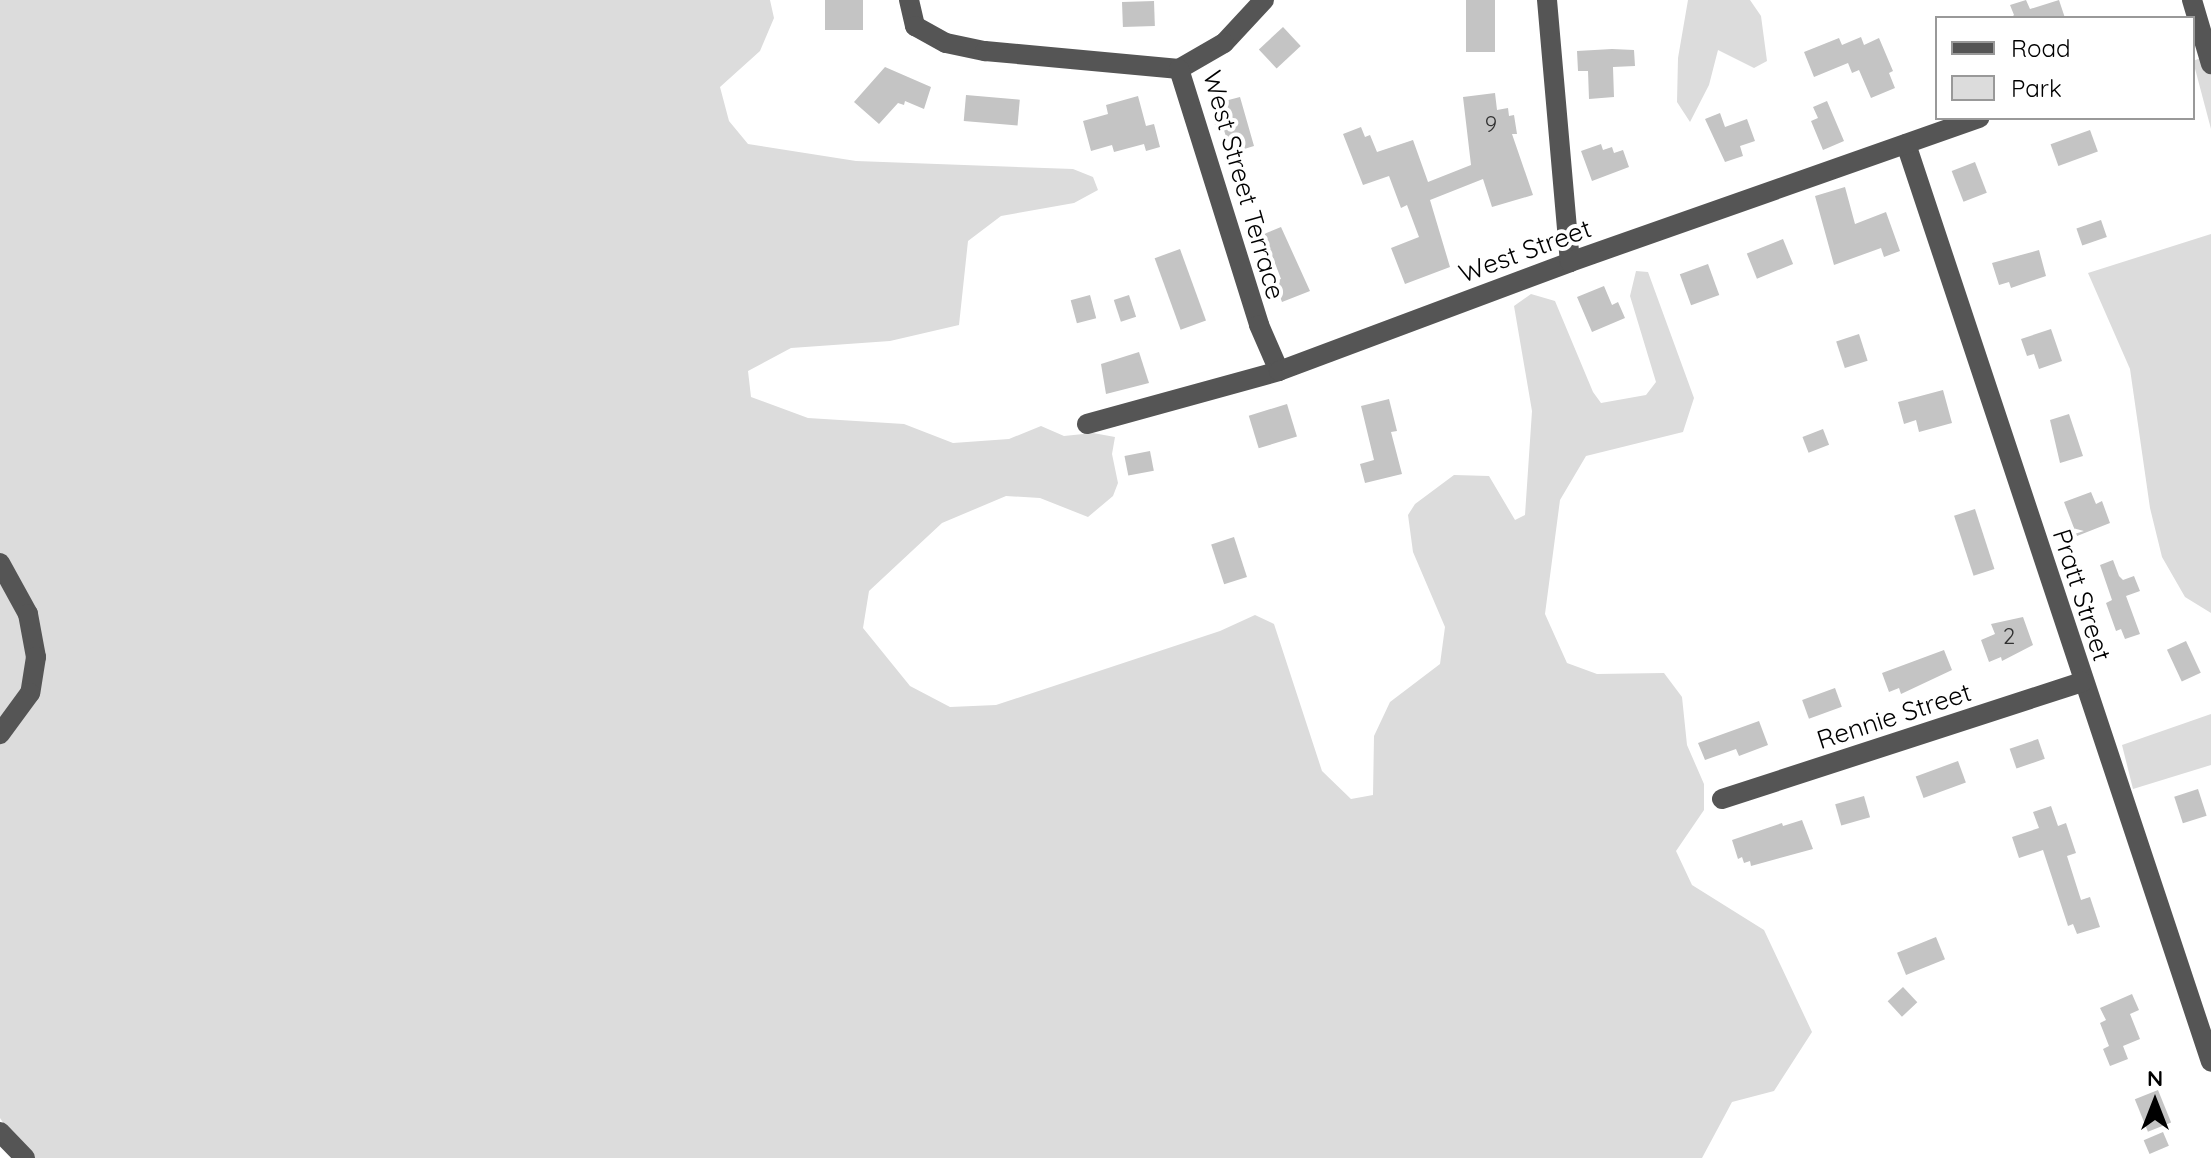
<!DOCTYPE html>
<html>
<head>
<meta charset="utf-8">
<style>
  body { margin:0 }
  #map { position:relative; width:2211px; height:1158px; overflow:hidden; background:#fff; font-family:Quicksand,sans-serif }
  div>[style] { position:absolute }
  .green>* { inset:0; background:#dcdcdc }
  .building>* { inset:0; background:#c4c4c4; transform-origin:0 0 }
  .minor>* { height:20px; margin:-10px; padding:0 10px; transform-origin:10px; border-radius:10px; background:#555 }
  span { translate:-50% -50%; white-space:nowrap; text-align:center; line-height:1.15; -webkit-text-stroke:8px #fff; paint-order:stroke }
  .number-label { font-size:22px; color:#313131 }
  .number-label span { -webkit-text-stroke-width:0 }
  .street-label { font-size:26px; color:#000 }
  .legend { position:absolute; left:1935px; top:16px; width:260px; height:104px; box-sizing:border-box; background:#fff; border:2px solid #999; margin:0; padding:10px 14px; list-style:none; font-size:24px; color:#000 }
  .legend li { display:flex; align-items:center; gap:16px; height:40px }
  .legend b { width:40px; border:2px solid #999 }
  .north { position:absolute; left:2115px; top:1062px; width:80px; height:80px; -webkit-text-stroke:6px #fff; paint-order:stroke; rotate:0deg; font-size:22px; font-weight:700; line-height:32px; text-align:center; color:#000 }
  .north::after { content:''; display:block; margin:auto; width:28px; height:36px; background:#000; clip-path:polygon(50% 0,100% 100%,50% 72%,0 100%) }
</style>
</head>
<body>
<div id="map">
  <div class="green">
    <div style="clip-path:polygon(0 0,770px 0,774px 18px,760px 51px,720px 87px,729px 121px,748px 144px,856px 161px,1073px 169px,1093px 177px,1098px 190px,1074px 203px,1001px 216px,968px 241px,959px 325px,890px 341px,791px 348px,748px 371px,751px 397px,808px 418px,904px 424px,953px 443px,1009px 439px,1041px 426px,1064px 436px,1093px 433px,1115px 437px,1112px 454px,1118px 483px,1113px 496px,1088px 517px,1040px 498px,1006px 496px,942px 523px,869px 591px,863px 628px,910px 686px,950px 707px,996px 705px,1220px 631px,1255px 615px,1274px 624px,1322px 771px,1351px 799px,1373px 795px,1374px 736px,1390px 702px,1440px 664px,1445px 627px,1413px 552px,1408px 515px,1415px 504px,1454px 475px,1489px 476px,1515px 520px,1525px 515px,1532px 411px,1514px 306px,1531px 294px,1555px 301px,1593px 392px,1601px 403px,1646px 395px,1656px 382px,1630px 296px,1636px 271px,1648px 272px,1694px 398px,1683px 432px,1586px 456px,1560px 500px,1545px 614px,1567px 663px,1597px 674px,1664px 673px,1682px 697px,1687px 745px,1704px 784px,1704px 810px,1676px 851px,1692px 885px,1764px 930px,1812px 1032px,1774px 1091px,1732px 1102px,1702px 1158px,26px 1158px,0 1118px)"></div>
    <div style="clip-path:polygon(1688px 0,1750px 0,1761px 16px,1767px 61px,1754px 68px,1718px 50px,1709px 85px,1690px 122px,1677px 102px,1678px 58px)"></div>
    <div style="clip-path:polygon(2211px 54px,2211px 129px,2193px 61px)"></div>
    <div style="clip-path:polygon(2211px 234px,2211px 613px,2185px 597px,2162px 557px,2150px 508px,2130px 369px,2088px 273px)"></div>
    <div style="clip-path:polygon(2211px 714px,2211px 765px,2133px 789px,2122px 745px)"></div>
  </div>
  <div class="building">
    <div style="left:825px;top:0;width:38px;height:30px"></div>
    <div style="left:1466px;top:0;width:29px;height:52px"></div>
    <div style="clip-path:polygon(2026px 0,2030px 9px,2059px 0,2065px 18px,2011px 18px,2014px 15px,2010px 5px)"></div>
    <div style="left:1154px;top:1px;width:25px;height:32px;rotate:88deg"></div>
    <div style="left:1283px;top:27px;width:26px;height:33px;rotate:47deg"></div>
    <div style="clip-path:polygon(1861px 37px,1864px 45px,1879px 38px,1893px 71px,1889px 73px,1895px 88px,1871px 98px,1859px 70px,1852px 73px,1848px 63px,1814px 77px,1804px 52px,1839px 38px,1842px 45px)"></div>
    <div style="clip-path:polygon(1612px 49px,1634px 50px,1635px 66px,1613px 67px,1614px 97px,1589px 99px,1588px 71px,1578px 71px,1577px 51px)"></div>
    <div style="clip-path:polygon(885px 67px,931px 87px,924px 109px,905px 101px,904px 105px,898px 103px,879px 124px,854px 102px)"></div>
    <div style="clip-path:polygon(1495px 93px,1497px 110px,1508px 108px,1509px 116px,1514px 115px,1517px 134px,1512px 134px,1533px 195px,1492px 207px,1483px 179px,1430px 200px,1450px 267px,1405px 284px,1391px 248px,1419px 237px,1407px 205px,1401px 208px,1389px 176px,1363px 185px,1343px 134px,1361px 127px,1365px 137px,1370px 135px,1377px 152px,1413px 140px,1428px 182px,1471px 165px,1463px 97px)"></div>
    <div style="left:966px;top:95px;width:54px;height:26px;rotate:5deg"></div>
    <div style="clip-path:polygon(1138px 96px,1146px 126px,1154px 124px,1160px 147px,1146px 151px,1144px 144px,1114px 152px,1112px 145px,1091px 151px,1083px 121px,1108px 114px,1106px 105px)"></div>
    <div style="clip-path:polygon(1240px 97px,1254px 146px,1231px 153px,1224px 130px,1217px 132px,1212px 114px,1219px 112px,1217px 103px)"></div>
    <div style="clip-path:polygon(1827px 101px,1844px 141px,1823px 150px,1811px 121px,1818px 118px,1813px 107px)"></div>
    <div style="clip-path:polygon(1720px 113px,1725px 127px,1747px 119px,1755px 141px,1740px 146px,1743px 156px,1725px 162px,1705px 119px)"></div>
    <div style="left:2090px;top:130px;width:23px;height:42px;rotate:70deg"></div>
    <div style="clip-path:polygon(1601px 144px,1603px 150px,1612px 147px,1614px 153px,1623px 150px,1629px 167px,1592px 181px,1581px 151px)"></div>
    <div style="left:1975px;top:162px;width:33px;height:25px;rotate:69deg"></div>
    <div style="clip-path:polygon(1845px 187px,1855px 224px,1886px 212px,1900px 251px,1884px 257px,1881px 248px,1834px 265px,1815px 196px)"></div>
    <div style="left:2101px;top:220px;width:18px;height:26px;rotate:71deg"></div>
    <div style="clip-path:polygon(1281px 227px,1310px 291px,1282px 302px,1274px 281px,1281px 279px,1264px 234px)"></div>
    <div style="left:1783px;top:239px;width:27px;height:39px;rotate:68deg"></div>
    <div style="left:1180px;top:249px;width:76px;height:27px;rotate:70deg"></div>
    <div style="clip-path:polygon(2039px 250px,2046px 276px,2011px 288px,2009px 282px,1999px 285px,1992px 263px)"></div>
    <div style="left:1708px;top:264px;width:33px;height:30px;rotate:70deg"></div>
    <div style="clip-path:polygon(1604px 286px,1612px 305px,1618px 302px,1625px 318px,1592px 332px,1577px 297px)"></div>
    <div style="left:1090px;top:295px;width:24px;height:20px;rotate:75deg"></div>
    <div style="left:1129px;top:295px;width:23px;height:16px;rotate:72deg"></div>
    <div style="clip-path:polygon(2051px 329px,2062px 361px,2039px 369px,2034px 354px,2027px 356px,2021px 339px)"></div>
    <div style="left:1859px;top:334px;width:28px;height:24px;rotate:72deg"></div>
    <div style="clip-path:polygon(1139px 352px,1149px 383px,1106px 394px,1101px 364px)"></div>
    <div style="clip-path:polygon(1943px 390px,1952px 423px,1919px 432px,1916px 420px,1904px 424px,1898px 402px)"></div>
    <div style="clip-path:polygon(1389px 399px,1397px 431px,1391px 432px,1402px 474px,1365px 483px,1360px 464px,1374px 460px,1361px 406px)"></div>
    <div style="left:1287px;top:404px;width:34px;height:40px;rotate:73deg"></div>
    <div style="clip-path:polygon(2069px 414px,2083px 456px,2060px 463px,2050px 420px)"></div>
    <div style="left:1823px;top:429px;width:17px;height:22px;rotate:69deg"></div>
    <div style="left:1150px;top:451px;width:20px;height:26px;rotate:79deg"></div>
    <div style="clip-path:polygon(2091px 492px,2096px 504px,2102px 501px,2110px 523px,2077px 536px,2064px 502px)"></div>
    <div style="left:1975px;top:509px;width:63px;height:22px;rotate:72deg"></div>
    <div style="left:1234px;top:537px;width:42px;height:24px;rotate:72deg"></div>
    <div style="clip-path:polygon(2113px 560px,2119px 576px,2123px 580px,2134px 576px,2140px 591px,2126px 596px,2140px 634px,2125px 639px,2121px 629px,2116px 631px,2106px 603px,2112px 600px,2100px 565px)"></div>
    <div style="clip-path:polygon(2023px 617px,2033px 645px,2002px 661px,2001px 657px,1989px 662px,1981px 640px,1995px 634px,1991px 624px)"></div>
    <div style="left:2186px;top:641px;width:35px;height:21px;rotate:65deg"></div>
    <div style="clip-path:polygon(1944px 650px,1952px 670px,1901px 694px,1899px 688px,1889px 692px,1882px 673px)"></div>
    <div style="left:1835px;top:688px;width:20px;height:35px;rotate:70deg"></div>
    <div style="clip-path:polygon(1759px 721px,1768px 745px,1739px 756px,1736px 749px,1705px 760px,1698px 743px)"></div>
    <div style="left:2038px;top:739px;width:21px;height:30px;rotate:71deg"></div>
    <div style="left:1958px;top:761px;width:23px;height:45px;rotate:70deg"></div>
    <div style="left:2198px;top:789px;width:28px;height:25px;rotate:72deg"></div>
    <div style="left:1864px;top:796px;width:22px;height:30px;rotate:74deg"></div>
    <div style="clip-path:polygon(2051px 806px,2058px 826px,2066px 823px,2076px 853px,2067px 856px,2081px 900px,2090px 897px,2100px 927px,2077px 934px,2073px 924px,2068px 926px,2043px 850px,2019px 858px,2012px 837px,2039px 828px,2033px 812px)"></div>
    <div style="clip-path:polygon(1802px 820px,1813px 849px,1751px 866px,1750px 861px,1744px 863px,1742px 857px,1738px 859px,1732px 840px,1782px 823px,1783px 826px)"></div>
    <div style="left:1936px;top:937px;width:24px;height:42px;rotate:68deg"></div>
    <div style="left:1903px;top:987px;width:21px;height:21px;rotate:47deg"></div>
    <div style="clip-path:polygon(2132px 994px,2139px 1010px,2130px 1014px,2140px 1039px,2123px 1046px,2128px 1059px,2110px 1066px,2103px 1049px,2109px 1046px,2100px 1023px,2106px 1020px,2100px 1008px)"></div>
    <div style="left:2158px;top:1090px;width:35px;height:25px;rotate:68deg"></div>
    <div style="left:2163px;top:1132px;width:15px;height:21px;rotate:67deg"></div>
  </div>
  <div class="minor">
    <div style="left:909px;top:0;width:27px;rotate:77deg"></div>
    <div style="left:915px;top:26px;width:35px;rotate:29deg"></div>
    <div style="left:946px;top:43px;width:40px;rotate:12deg"></div>
    <div style="left:985px;top:51px;width:195px;rotate:5.3deg"></div>
    <div style="left:1264px;top:0;width:59px;rotate:132.9deg"></div>
    <div style="left:1224px;top:43px;width:52px;rotate:150deg"></div>
    <div style="left:1179px;top:69px;width:268px;rotate:72.6deg"></div>
    <div style="left:1259px;top:325px;width:50px;rotate:66.5deg"></div>
    <div style="left:1547px;top:0;width:263px;rotate:85deg"></div>
    <div style="left:2192px;top:0;width:67px;rotate:73.5deg"></div>
    <div style="left:1906px;top:144px;width:967px;rotate:71.62deg"></div>
    <div style="left:1087px;top:424px;width:199px;rotate:-15.4deg"></div>
    <div style="left:1279px;top:371px;width:311px;rotate:-20.5deg"></div>
    <div style="left:1570px;top:262px;width:434px;rotate:-19.4deg"></div>
    <div style="left:0;top:563px;width:58px;rotate:61.2deg"></div>
    <div style="left:28px;top:614px;width:44px;rotate:79.5deg"></div>
    <div style="left:36px;top:657px;width:36px;rotate:99deg"></div>
    <div style="left:30px;top:693px;width:51px;rotate:126.2deg"></div>
    <div style="left:1722px;top:799px;width:379px;rotate:-18deg"></div>
    <div style="left:0;top:1132px;width:36px;rotate:46deg"></div>
  </div>
  <div class="number-label">
    <span style="left:1491px;top:125px">9</span>
    <span style="left:2009px;top:637px">2</span>
  </div>
  <div class="street-label">
    <span style="left:1244px;top:185px;rotate:74deg">West Street Terrace</span>
    <span style="left:1525px;top:251px;rotate:-20deg">West Street</span>
    <span style="left:2082px;top:595px;rotate:72deg">Pratt Street</span>
    <span style="left:1894px;top:716px;rotate:-18deg">Rennie Street</span>
  </div>
  <ul class="legend">
  <li><b style="height:10px;background:#555"></b>Road</li>
  <li><b style="height:22px;background:#dcdcdc"></b>Park</li>
  </ul>
  <div class="north">N</div>
</div>
</body>
</html>
